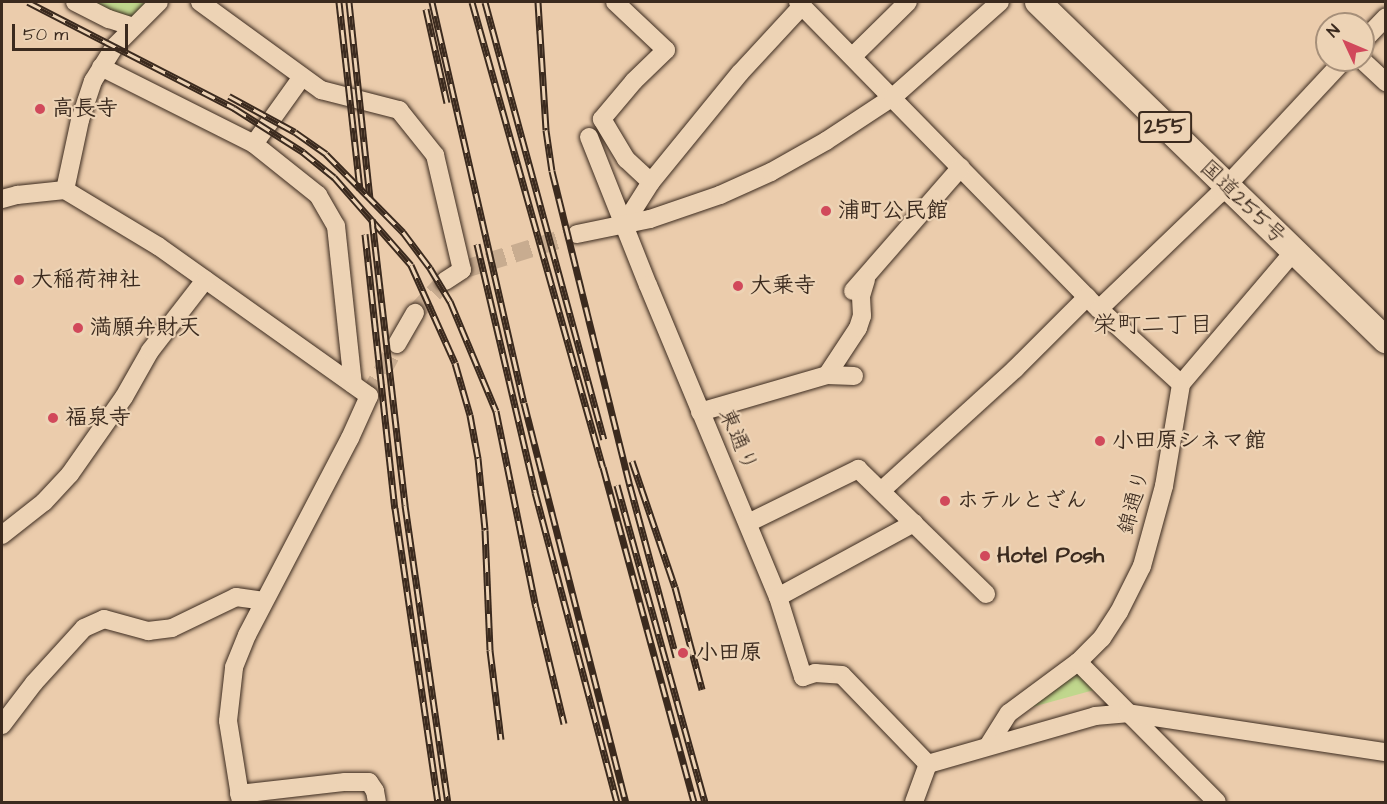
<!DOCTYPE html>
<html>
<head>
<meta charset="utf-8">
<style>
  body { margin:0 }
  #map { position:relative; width:1387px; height:804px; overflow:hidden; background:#ebccac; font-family:"Architects Daughter","Klee One",sans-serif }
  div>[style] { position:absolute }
  .green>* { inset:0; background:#c0d78d }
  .minor-tunnel>* { height:18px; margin-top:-9px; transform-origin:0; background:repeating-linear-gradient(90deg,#c8ac90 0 18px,transparent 0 27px) }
  .roads { filter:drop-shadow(0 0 2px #3b2a1e) drop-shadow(0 0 2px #3b2a1e) }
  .minor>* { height:18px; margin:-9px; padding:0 9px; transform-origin:9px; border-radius:9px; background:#edd3b5 }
  .highway>* { height:26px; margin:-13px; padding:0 13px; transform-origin:13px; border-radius:13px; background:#edd3b5 }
  .rail>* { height:7px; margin-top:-3.5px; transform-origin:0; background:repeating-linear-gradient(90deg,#edd3b5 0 14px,#3b2a1e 0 28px); box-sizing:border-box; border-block:2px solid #3b2a1e }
  .dots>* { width:16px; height:16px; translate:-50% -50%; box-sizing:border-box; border:3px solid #edd3b5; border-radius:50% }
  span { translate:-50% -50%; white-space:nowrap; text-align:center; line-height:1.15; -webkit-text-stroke:4.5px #edd3b5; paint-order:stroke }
  .shield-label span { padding:2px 4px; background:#edd3b5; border:2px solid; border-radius:4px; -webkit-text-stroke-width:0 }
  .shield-label { font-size:21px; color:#3b2a1e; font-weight:700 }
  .poi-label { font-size:22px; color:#3b2a1e; font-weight:700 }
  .left { translate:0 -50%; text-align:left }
  .street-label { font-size:22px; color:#3b2a1e }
  .neighbourhood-label { font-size:24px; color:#3b2a1e }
  .frame { position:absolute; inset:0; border:3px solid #3b2a1e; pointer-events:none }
  .north { position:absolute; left:1315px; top:12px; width:60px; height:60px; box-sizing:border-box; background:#edd3b5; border:2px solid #a68f79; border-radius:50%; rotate:314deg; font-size:16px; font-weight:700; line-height:24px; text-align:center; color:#3b2a1e }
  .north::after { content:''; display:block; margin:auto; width:21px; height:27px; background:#d1495b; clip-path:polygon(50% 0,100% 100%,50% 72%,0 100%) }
  .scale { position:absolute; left:12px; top:24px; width:116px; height:27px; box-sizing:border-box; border:3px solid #3b2a1e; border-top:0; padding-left:8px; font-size:18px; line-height:21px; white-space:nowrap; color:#3b2a1e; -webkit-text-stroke:4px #edd3b5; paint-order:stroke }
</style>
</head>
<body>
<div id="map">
  <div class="green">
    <div style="clip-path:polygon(87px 2px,150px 2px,132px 20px)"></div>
    <div style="clip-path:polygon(1076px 671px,1094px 690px,1025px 709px)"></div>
  </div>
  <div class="minor-tunnel">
    <div style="left:462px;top:270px;width:121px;rotate:-17.4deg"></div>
    <div style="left:415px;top:313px;width:44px;rotate:-46.8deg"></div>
    <div style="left:369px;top:396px;width:59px;rotate:-61.7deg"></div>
  </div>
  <div class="roads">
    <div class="minor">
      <div style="left:75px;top:2px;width:38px;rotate:27deg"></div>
      <div style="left:109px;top:19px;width:25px;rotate:18deg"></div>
      <div style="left:200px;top:2px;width:150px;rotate:36deg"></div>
      <div style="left:321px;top:90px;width:81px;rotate:14.4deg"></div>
      <div style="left:399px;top:110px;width:58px;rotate:51.3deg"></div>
      <div style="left:435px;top:155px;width:118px;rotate:76.8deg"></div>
      <div style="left:462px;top:270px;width:20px;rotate:147deg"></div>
      <div style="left:615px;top:2px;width:70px;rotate:43.3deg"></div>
      <div style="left:666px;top:50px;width:45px;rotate:135.9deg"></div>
      <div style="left:634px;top:81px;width:50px;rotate:130.1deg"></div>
      <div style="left:602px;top:119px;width:47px;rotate:59deg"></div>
      <div style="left:626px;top:159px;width:34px;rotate:43deg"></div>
      <div style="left:798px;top:2px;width:430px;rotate:45.6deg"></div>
      <div style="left:1099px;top:309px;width:166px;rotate:-43.8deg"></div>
      <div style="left:1219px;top:194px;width:183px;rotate:-47deg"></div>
      <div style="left:1363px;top:41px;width:33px;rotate:-46deg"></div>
      <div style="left:853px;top:56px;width:77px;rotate:-44.5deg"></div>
      <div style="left:1362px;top:60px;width:33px;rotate:43deg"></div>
      <div style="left:101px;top:67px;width:171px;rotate:26.7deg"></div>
      <div style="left:254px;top:144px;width:82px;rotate:38.6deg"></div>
      <div style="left:318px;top:195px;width:36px;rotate:60deg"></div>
      <div style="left:336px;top:226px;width:159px;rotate:83.9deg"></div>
      <div style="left:589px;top:137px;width:159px;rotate:68.3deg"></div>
      <div style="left:648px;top:285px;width:338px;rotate:67.4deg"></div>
      <div style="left:778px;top:597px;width:84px;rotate:72.6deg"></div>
      <div style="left:803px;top:677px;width:13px;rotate:-18deg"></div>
      <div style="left:815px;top:673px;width:27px;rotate:4deg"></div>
      <div style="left:842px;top:675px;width:124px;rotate:46deg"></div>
      <div style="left:254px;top:144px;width:82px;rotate:-54.4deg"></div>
      <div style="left:65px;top:190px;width:72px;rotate:-77.9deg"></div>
      <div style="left:80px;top:120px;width:41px;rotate:-71.6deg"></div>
      <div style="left:93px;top:81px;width:41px;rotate:-57.8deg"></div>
      <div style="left:115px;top:46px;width:62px;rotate:-45deg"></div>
      <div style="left:2px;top:199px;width:16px;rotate:-15deg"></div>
      <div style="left:17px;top:195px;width:48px;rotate:-5.9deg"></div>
      <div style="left:65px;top:190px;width:109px;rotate:31.1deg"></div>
      <div style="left:158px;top:246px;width:259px;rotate:35.4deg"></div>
      <div style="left:369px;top:396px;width:46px;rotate:114.3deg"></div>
      <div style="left:350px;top:438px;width:222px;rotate:117.6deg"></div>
      <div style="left:247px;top:635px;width:35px;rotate:112deg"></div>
      <div style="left:234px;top:668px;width:53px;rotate:96.5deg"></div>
      <div style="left:228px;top:721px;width:82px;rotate:80.9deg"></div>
      <div style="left:625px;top:223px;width:49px;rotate:-57.6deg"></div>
      <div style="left:651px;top:182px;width:141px;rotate:-50.8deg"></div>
      <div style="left:740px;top:73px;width:91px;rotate:-47.2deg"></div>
      <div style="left:577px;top:234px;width:75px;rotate:-11.6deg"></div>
      <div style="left:650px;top:219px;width:74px;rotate:-18.9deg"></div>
      <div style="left:720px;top:195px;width:56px;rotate:-24.3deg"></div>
      <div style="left:771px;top:172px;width:63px;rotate:-29.4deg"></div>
      <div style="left:826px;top:141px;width:80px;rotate:-33.3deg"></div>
      <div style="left:893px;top:97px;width:143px;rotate:-41.6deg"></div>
      <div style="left:853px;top:291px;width:164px;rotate:-48.9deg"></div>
      <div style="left:1099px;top:309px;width:111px;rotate:42.4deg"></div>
      <div style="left:397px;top:344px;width:36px;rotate:-60deg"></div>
      <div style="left:827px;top:375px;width:56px;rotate:-56.6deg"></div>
      <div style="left:858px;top:328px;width:13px;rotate:-72deg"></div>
      <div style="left:862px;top:316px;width:20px;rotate:-93deg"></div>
      <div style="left:861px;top:296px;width:17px;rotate:-73deg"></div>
      <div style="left:700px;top:412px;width:132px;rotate:-16.2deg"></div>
      <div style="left:827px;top:375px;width:27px;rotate:2deg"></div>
      <div style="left:882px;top:490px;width:180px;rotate:-42.3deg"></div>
      <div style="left:1015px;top:369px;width:102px;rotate:-45deg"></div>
      <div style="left:748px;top:523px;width:123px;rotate:-26.1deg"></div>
      <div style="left:858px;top:469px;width:179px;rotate:44.3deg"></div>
      <div style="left:2px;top:535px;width:53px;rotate:-38.2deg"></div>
      <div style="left:44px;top:502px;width:38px;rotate:-47deg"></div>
      <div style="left:70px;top:474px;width:94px;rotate:-55deg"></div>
      <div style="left:124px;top:397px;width:53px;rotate:-60.5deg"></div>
      <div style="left:150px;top:351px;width:90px;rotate:-52.2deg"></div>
      <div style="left:778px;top:597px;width:155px;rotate:-28.6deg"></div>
      <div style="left:1078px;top:662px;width:197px;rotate:45.2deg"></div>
      <div style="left:2px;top:725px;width:53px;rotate:-52.7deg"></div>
      <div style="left:34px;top:683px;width:74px;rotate:-47.7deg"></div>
      <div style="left:84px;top:628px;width:22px;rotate:-24deg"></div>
      <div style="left:104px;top:619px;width:46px;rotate:15.3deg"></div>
      <div style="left:148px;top:631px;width:24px;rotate:-7deg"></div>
      <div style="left:172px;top:628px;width:71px;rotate:-25.8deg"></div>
      <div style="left:236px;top:597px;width:28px;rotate:8deg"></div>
      <div style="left:988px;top:746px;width:39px;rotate:-58deg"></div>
      <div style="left:1009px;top:713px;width:86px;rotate:-36.5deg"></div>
      <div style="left:1078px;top:662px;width:34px;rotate:-45deg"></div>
      <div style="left:1102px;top:638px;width:31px;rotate:-57deg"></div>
      <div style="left:1119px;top:612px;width:51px;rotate:-63.4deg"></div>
      <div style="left:1142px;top:566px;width:83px;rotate:-74.6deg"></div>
      <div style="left:1164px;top:486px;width:103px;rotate:-80.5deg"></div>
      <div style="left:1181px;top:384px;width:175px;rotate:-49.6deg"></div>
      <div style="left:928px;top:764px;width:174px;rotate:-16deg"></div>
      <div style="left:1095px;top:716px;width:32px;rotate:-5deg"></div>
      <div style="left:1127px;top:713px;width:262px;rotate:8.6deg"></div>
      <div style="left:239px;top:794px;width:107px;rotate:-6.5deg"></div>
      <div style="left:345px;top:782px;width:24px"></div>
      <div style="left:369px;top:782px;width:11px;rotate:56deg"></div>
      <div style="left:375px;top:791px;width:11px;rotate:80deg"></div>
      <div style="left:914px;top:802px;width:40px;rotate:-69.8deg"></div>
    </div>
    <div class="highway">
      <div style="left:1038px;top:2px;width:485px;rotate:44.2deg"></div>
    </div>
  </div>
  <div class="rail">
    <div style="left:28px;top:2px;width:232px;rotate:27.2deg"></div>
    <div style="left:234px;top:108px;width:82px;rotate:32.5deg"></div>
    <div style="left:303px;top:152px;width:40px;rotate:39deg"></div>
    <div style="left:334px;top:177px;width:117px;rotate:48.8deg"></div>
    <div style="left:411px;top:265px;width:107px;rotate:65.8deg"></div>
    <div style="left:455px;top:363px;width:54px;rotate:73.9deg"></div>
    <div style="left:470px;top:415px;width:44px;rotate:79.5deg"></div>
    <div style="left:478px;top:458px;width:72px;rotate:84.4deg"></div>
    <div style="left:485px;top:530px;width:120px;rotate:87.6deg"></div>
    <div style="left:490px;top:650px;width:90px;rotate:83deg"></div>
    <div style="left:339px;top:2px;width:189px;rotate:83.6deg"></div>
    <div style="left:349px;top:2px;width:197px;rotate:83.9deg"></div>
    <div style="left:432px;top:2px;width:411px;rotate:77.1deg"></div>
    <div style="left:524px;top:403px;width:412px;rotate:75.7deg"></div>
    <div style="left:472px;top:2px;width:483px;rotate:74.3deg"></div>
    <div style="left:603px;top:467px;width:347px;rotate:74.8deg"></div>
    <div style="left:485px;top:2px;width:453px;rotate:74.8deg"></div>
    <div style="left:538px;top:2px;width:128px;rotate:86.4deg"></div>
    <div style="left:546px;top:130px;width:41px;rotate:81.7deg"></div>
    <div style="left:552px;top:171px;width:325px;rotate:76.1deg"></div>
    <div style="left:630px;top:486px;width:177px;rotate:74.9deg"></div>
    <div style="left:426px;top:9px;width:96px;rotate:77.4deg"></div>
    <div style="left:229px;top:96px;width:75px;rotate:28.6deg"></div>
    <div style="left:295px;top:132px;width:38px;rotate:35deg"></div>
    <div style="left:326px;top:154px;width:110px;rotate:45.4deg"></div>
    <div style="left:403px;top:232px;width:45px;rotate:53.1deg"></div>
    <div style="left:430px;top:268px;width:39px;rotate:59deg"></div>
    <div style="left:450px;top:301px;width:119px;rotate:67.3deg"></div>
    <div style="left:496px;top:411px;width:200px;rotate:78.5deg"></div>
    <div style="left:536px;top:607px;width:120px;rotate:76.5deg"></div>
    <div style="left:372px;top:219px;width:288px;rotate:83.4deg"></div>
    <div style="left:405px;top:505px;width:300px;rotate:81.8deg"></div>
    <div style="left:365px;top:234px;width:276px;rotate:83.8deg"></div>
    <div style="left:395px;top:508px;width:297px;rotate:81.7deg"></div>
    <div style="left:477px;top:244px;width:255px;rotate:76.8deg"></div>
    <div style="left:535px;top:492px;width:321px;rotate:75.2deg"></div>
    <div style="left:632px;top:461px;width:133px;rotate:71.2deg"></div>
    <div style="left:675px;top:587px;width:106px;rotate:75.2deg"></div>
    <div style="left:617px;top:485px;width:329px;rotate:74.5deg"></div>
  </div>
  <div class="dots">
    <div style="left:40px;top:109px;background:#d1495b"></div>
    <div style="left:826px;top:211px;background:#d1495b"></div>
    <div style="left:19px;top:280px;background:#d1495b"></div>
    <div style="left:738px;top:286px;background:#d1495b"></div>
    <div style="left:78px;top:328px;background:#d1495b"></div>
    <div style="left:53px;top:418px;background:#d1495b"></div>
    <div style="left:1100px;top:441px;background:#d1495b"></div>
    <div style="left:945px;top:501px;background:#d1495b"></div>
    <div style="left:985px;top:556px;background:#d1495b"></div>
    <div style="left:683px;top:653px;background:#d1495b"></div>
  </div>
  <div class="shield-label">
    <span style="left:1165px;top:127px">255</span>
  </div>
  <div class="poi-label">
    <span class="left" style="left:52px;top:109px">高長寺</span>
    <span class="left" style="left:838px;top:211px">浦町公民館</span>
    <span class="left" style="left:31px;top:280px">大稲荷神社</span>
    <span class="left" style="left:750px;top:286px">大乗寺</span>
    <span class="left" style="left:90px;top:328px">満願弁財天</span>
    <span class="left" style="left:65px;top:418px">福泉寺</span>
    <span class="left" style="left:1112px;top:441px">小田原シネマ館</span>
    <span class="left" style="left:957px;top:501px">ホテルとざん</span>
    <span class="left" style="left:997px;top:556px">Hotel Posh</span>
    <span class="left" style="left:696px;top:653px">小田原</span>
  </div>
  <div class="street-label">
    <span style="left:1243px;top:202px;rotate:44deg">国道255号</span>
    <span style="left:738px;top:440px;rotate:67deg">東通り</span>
    <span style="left:1134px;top:502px;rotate:-75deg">錦通り</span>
  </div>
  <div class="neighbourhood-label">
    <span style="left:1153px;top:326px">栄町二丁目</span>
  </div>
  <div class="frame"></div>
  <div class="north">N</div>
  <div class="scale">50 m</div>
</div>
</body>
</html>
